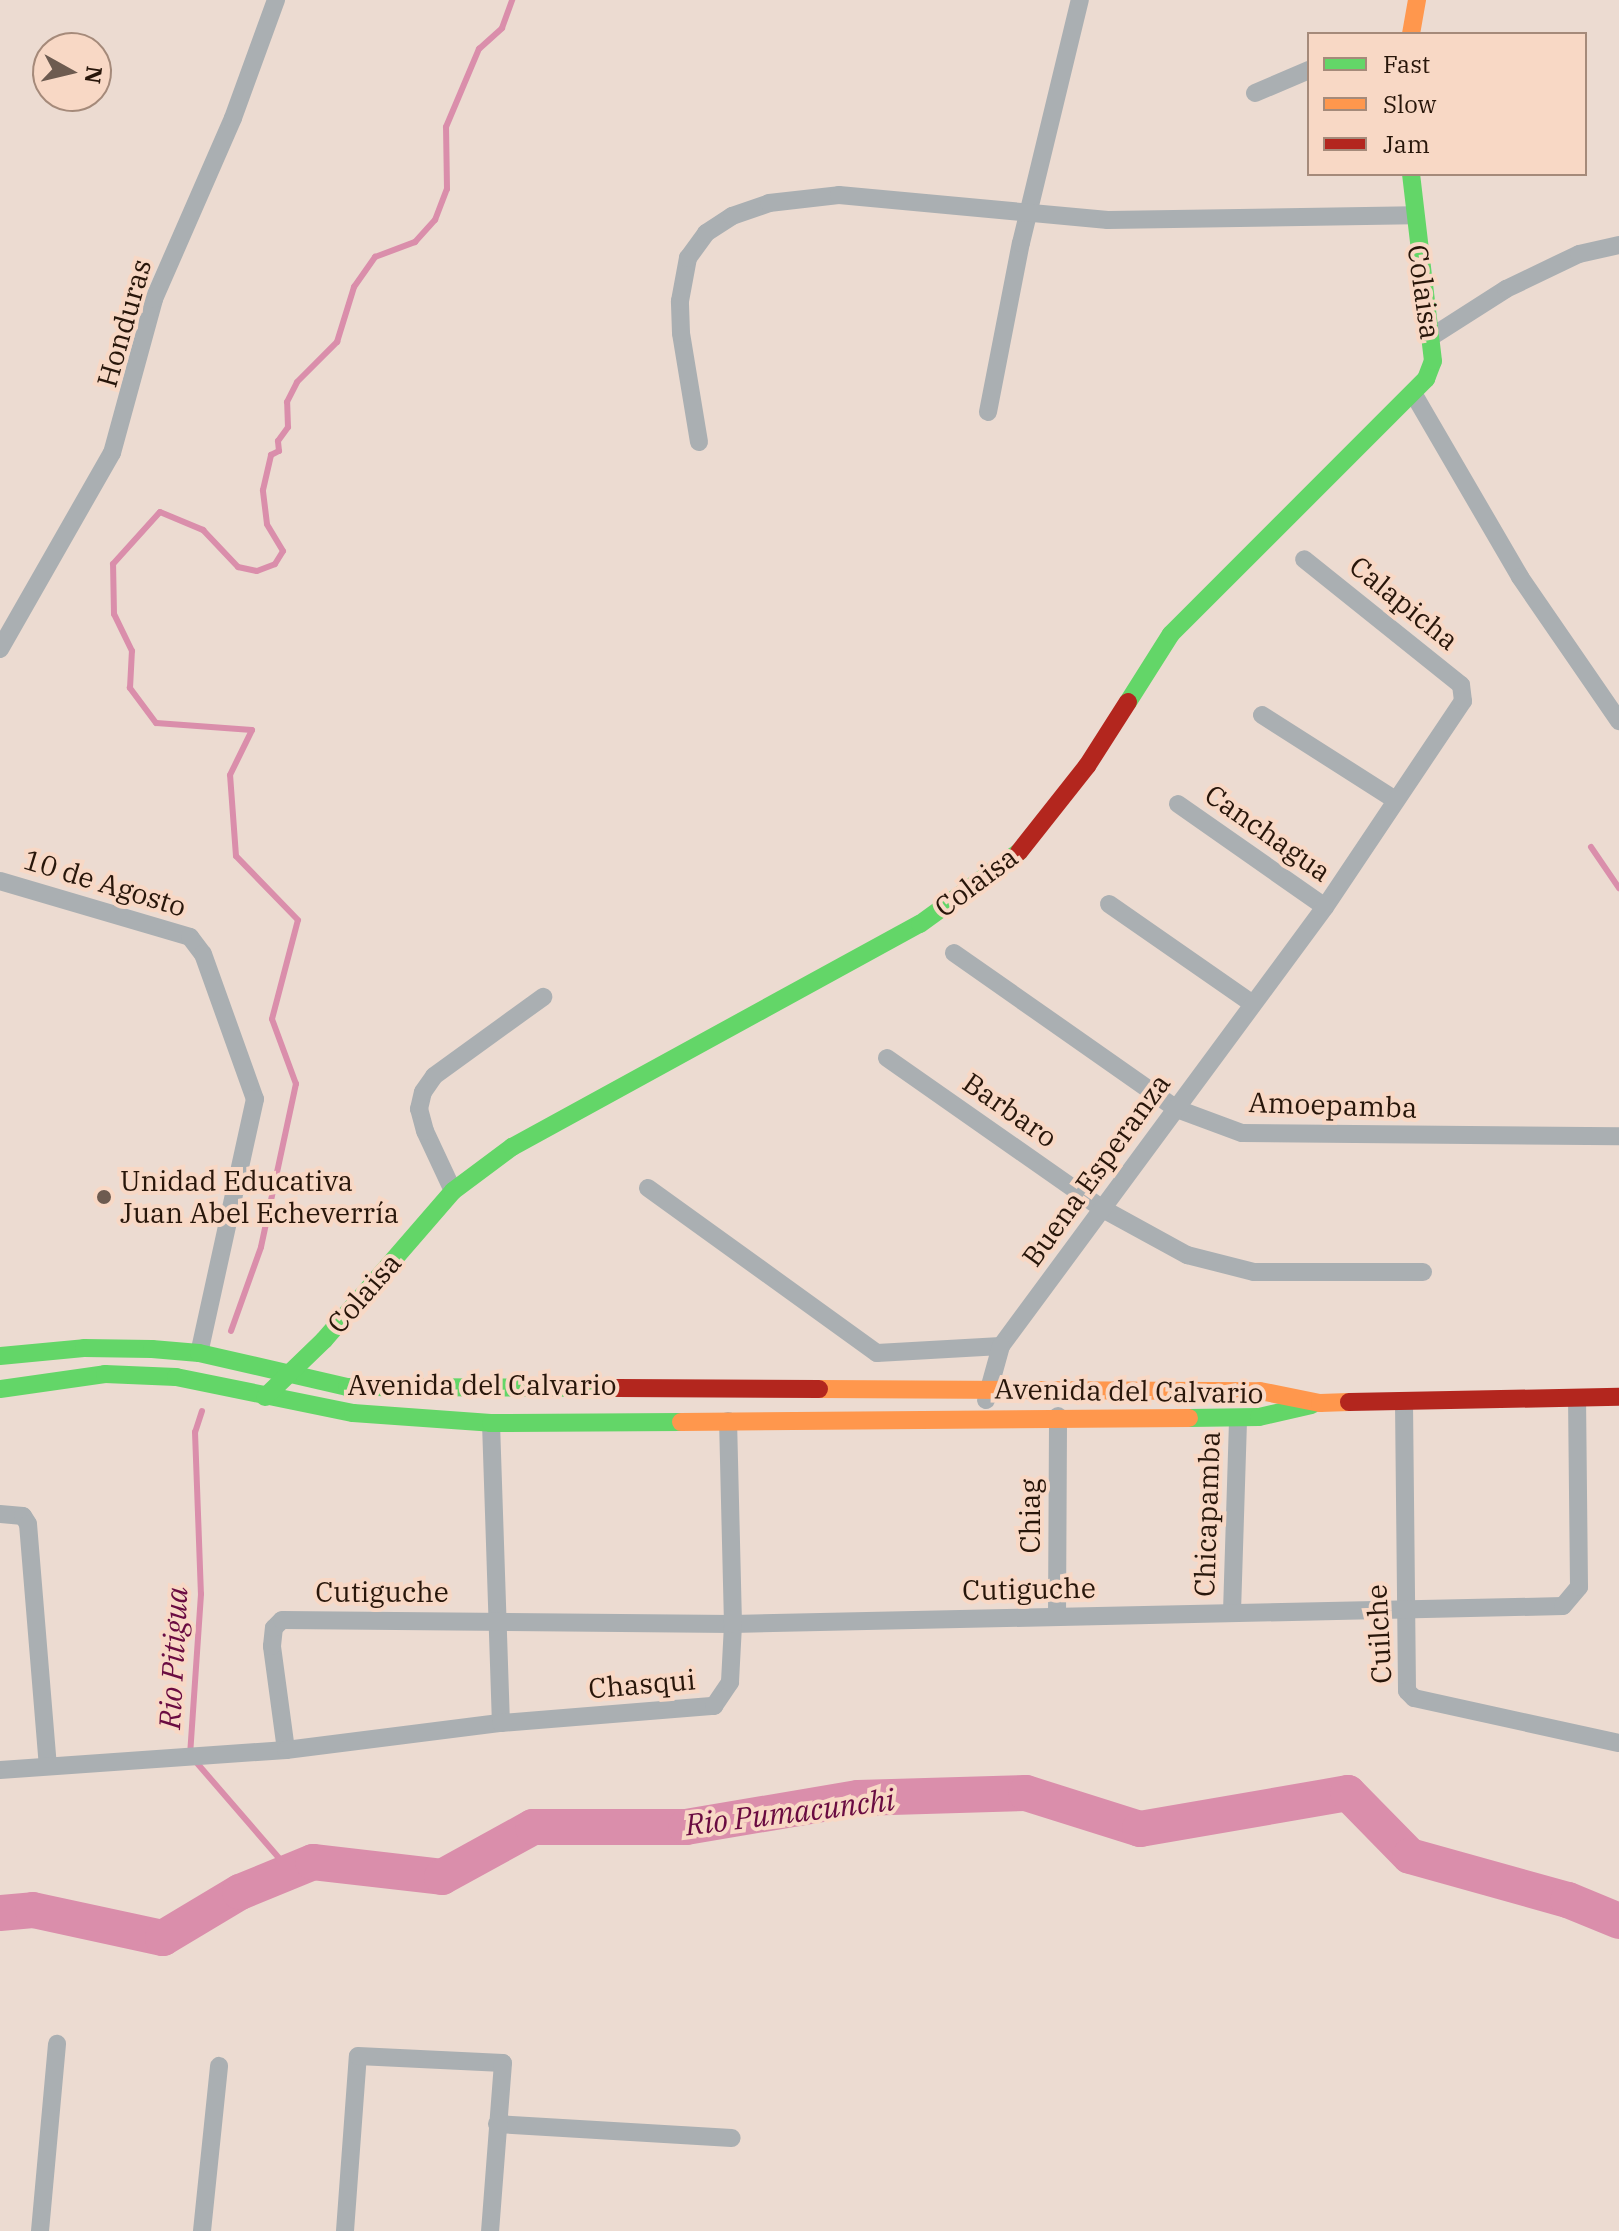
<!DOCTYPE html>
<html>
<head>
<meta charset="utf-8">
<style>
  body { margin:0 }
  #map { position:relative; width:1619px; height:2231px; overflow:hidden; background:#ecdbd1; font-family:"IBM Plex Serif",serif }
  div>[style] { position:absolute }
  .stream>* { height:6px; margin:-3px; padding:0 3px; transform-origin:3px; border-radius:3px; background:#da8eab }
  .river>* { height:36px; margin:-18px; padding:0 18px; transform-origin:18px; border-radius:18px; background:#da8eab }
  .street>* { height:18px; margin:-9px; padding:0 9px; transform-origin:9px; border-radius:9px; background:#aaafb2 }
  .fast>* { height:18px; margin:-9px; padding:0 9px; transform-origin:9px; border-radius:9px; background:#63d668 }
  .slow>* { height:18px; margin:-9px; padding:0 9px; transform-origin:9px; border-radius:9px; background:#ff974d }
  .jam>* { height:18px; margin:-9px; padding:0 9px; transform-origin:9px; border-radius:9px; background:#b3261e }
  .dots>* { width:22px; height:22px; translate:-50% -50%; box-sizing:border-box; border:4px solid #f8d8c5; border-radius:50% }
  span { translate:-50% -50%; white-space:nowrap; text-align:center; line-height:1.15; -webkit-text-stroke:8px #f8d8c5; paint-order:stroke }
  .street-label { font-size:28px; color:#28160a }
  .poi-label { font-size:28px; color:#28160a }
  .left { translate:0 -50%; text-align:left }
  .water-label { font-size:30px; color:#6a0b41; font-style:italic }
  .legend { position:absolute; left:1307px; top:32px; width:280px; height:144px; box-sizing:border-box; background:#f8d8c5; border:2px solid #a58a7a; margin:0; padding:10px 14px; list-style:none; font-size:24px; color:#28160a }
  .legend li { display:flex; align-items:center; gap:16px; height:40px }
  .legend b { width:40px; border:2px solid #a58a7a }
  .north { position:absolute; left:32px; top:32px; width:80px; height:80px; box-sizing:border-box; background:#f8d8c5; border:2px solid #a58a7a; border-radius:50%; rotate:98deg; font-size:22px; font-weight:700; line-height:32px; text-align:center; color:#28160a }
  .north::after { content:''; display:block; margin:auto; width:28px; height:36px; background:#6d5b50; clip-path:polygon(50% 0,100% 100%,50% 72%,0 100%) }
</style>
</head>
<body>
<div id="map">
  <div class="stream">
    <div style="left:1591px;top:847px;width:50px;rotate:55.7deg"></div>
    <div style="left:231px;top:1331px;width:89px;rotate:-70.3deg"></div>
    <div style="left:261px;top:1247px;width:167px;rotate:-77.9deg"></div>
    <div style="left:296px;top:1084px;width:69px;rotate:-110.3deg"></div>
    <div style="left:272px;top:1019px;width:102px;rotate:-75.3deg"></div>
    <div style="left:298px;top:920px;width:89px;rotate:-134.1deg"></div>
    <div style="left:236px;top:856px;width:81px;rotate:-94.2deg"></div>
    <div style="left:230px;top:775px;width:50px;rotate:-63.9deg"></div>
    <div style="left:252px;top:730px;width:96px;rotate:-175.8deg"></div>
    <div style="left:156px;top:723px;width:44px;rotate:-126.6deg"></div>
    <div style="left:130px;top:688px;width:37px;rotate:-87deg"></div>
    <div style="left:132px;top:651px;width:41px;rotate:-115.9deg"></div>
    <div style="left:114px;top:614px;width:50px;rotate:-91.1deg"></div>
    <div style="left:113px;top:564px;width:70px;rotate:-47.9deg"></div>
    <div style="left:160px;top:512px;width:47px;rotate:22.7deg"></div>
    <div style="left:203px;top:530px;width:51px;rotate:46.6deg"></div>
    <div style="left:238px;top:567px;width:19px;rotate:12deg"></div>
    <div style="left:257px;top:571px;width:19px;rotate:-21deg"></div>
    <div style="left:275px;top:564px;width:15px;rotate:-58deg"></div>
    <div style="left:283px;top:551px;width:31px;rotate:-121deg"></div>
    <div style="left:267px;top:524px;width:34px;rotate:-97deg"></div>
    <div style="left:263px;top:490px;width:36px;rotate:-77deg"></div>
    <div style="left:271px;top:455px;width:9px;rotate:-27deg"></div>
    <div style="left:279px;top:451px;width:10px;rotate:-96deg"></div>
    <div style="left:278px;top:441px;width:17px;rotate:-54deg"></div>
    <div style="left:288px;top:427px;width:25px;rotate:-92deg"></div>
    <div style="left:287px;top:402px;width:22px;rotate:-63deg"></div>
    <div style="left:297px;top:382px;width:57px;rotate:-45deg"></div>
    <div style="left:337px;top:342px;width:58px;rotate:-72.8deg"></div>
    <div style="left:354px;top:287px;width:37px;rotate:-55deg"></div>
    <div style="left:375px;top:257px;width:43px;rotate:-20.6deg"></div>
    <div style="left:415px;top:242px;width:30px;rotate:-48deg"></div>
    <div style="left:435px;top:220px;width:33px;rotate:-69deg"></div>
    <div style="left:447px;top:189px;width:62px;rotate:-90.9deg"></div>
    <div style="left:446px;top:127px;width:85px;rotate:-67.1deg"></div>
    <div style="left:479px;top:49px;width:31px;rotate:-42deg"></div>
    <div style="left:502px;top:28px;width:30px;rotate:-70deg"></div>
    <div style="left:202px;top:1411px;width:22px;rotate:108deg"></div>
    <div style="left:195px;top:1432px;width:162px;rotate:87.9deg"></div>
    <div style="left:201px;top:1594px;width:161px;rotate:93.9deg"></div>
    <div style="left:190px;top:1755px;width:153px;rotate:49.2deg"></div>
  </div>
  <div class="river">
    <div style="left:0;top:1913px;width:33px;rotate:-5deg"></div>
    <div style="left:33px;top:1910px;width:133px;rotate:12.2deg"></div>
    <div style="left:163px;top:1938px;width:90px;rotate:-30.9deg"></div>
    <div style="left:240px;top:1892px;width:79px;rotate:-22.3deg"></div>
    <div style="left:313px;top:1862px;width:130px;rotate:6.6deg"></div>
    <div style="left:442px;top:1877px;width:104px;rotate:-28.8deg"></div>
    <div style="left:533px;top:1827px;width:153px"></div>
    <div style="left:686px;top:1827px;width:174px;rotate:-9.6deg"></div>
    <div style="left:858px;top:1798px;width:168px;rotate:-1.7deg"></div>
    <div style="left:1026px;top:1793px;width:120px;rotate:17.5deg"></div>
    <div style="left:1140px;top:1829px;width:211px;rotate:-9.8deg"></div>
    <div style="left:1348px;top:1793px;width:88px;rotate:45.5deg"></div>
    <div style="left:1410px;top:1856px;width:164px;rotate:15.6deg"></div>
    <div style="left:1568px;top:1900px;width:55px;rotate:22.4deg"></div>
  </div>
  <div class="street">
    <div style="left:1255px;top:93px;width:59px;rotate:-23.1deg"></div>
    <div style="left:1431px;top:337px;width:89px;rotate:-32.6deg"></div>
    <div style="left:1506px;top:289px;width:81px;rotate:-25.6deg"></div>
    <div style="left:1579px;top:254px;width:41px;rotate:-12.7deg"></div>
    <div style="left:1413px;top:393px;width:213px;rotate:59.8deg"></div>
    <div style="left:1520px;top:577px;width:175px;rotate:55.5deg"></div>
    <div style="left:988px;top:412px;width:172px;rotate:-79deg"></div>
    <div style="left:1021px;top:243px;width:250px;rotate:-76.4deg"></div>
    <div style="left:699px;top:442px;width:110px;rotate:-99.4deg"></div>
    <div style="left:681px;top:333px;width:32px;rotate:-92deg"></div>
    <div style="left:680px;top:301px;width:44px;rotate:-79.5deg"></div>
    <div style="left:688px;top:258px;width:31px;rotate:-54deg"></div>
    <div style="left:706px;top:233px;width:31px;rotate:-33deg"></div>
    <div style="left:732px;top:216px;width:39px;rotate:-19deg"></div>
    <div style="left:769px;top:203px;width:70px;rotate:-6.5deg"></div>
    <div style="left:839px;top:195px;width:270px;rotate:5.3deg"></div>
    <div style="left:1108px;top:220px;width:305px;rotate:-0.9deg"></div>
    <div style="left:0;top:649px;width:226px;rotate:-60.3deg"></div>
    <div style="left:112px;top:453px;width:160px;rotate:-74.7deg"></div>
    <div style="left:154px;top:299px;width:197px;rotate:-66.4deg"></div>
    <div style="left:233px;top:118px;width:126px;rotate:-70deg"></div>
    <div style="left:1262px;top:715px;width:156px;rotate:32.5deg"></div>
    <div style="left:1178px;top:804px;width:179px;rotate:35deg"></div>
    <div style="left:0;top:881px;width:198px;rotate:16.4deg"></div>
    <div style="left:190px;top:937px;width:21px;rotate:53deg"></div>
    <div style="left:203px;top:954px;width:154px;rotate:70.3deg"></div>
    <div style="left:255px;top:1099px;width:260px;rotate:102.4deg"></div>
    <div style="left:1109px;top:904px;width:175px;rotate:34.8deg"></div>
    <div style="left:954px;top:953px;width:272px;rotate:35deg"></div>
    <div style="left:1177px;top:1109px;width:69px;rotate:20.3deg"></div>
    <div style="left:1242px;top:1133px;width:377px;rotate:0.5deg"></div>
    <div style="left:887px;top:1058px;width:264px;rotate:35deg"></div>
    <div style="left:1103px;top:1209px;width:96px;rotate:28.7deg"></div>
    <div style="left:1187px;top:1255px;width:69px;rotate:14.2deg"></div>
    <div style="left:1254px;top:1272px;width:169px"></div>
    <div style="left:648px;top:1188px;width:282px;rotate:35.8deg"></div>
    <div style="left:877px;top:1353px;width:124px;rotate:-3.2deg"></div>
    <div style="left:1001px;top:1346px;width:546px;rotate:-53.57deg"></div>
    <div style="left:1325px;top:907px;width:248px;rotate:-56.2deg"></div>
    <div style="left:1463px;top:701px;width:16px;rotate:-97deg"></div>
    <div style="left:1461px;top:685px;width:201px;rotate:-141.3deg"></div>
    <div style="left:453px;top:1191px;width:66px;rotate:-115deg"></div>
    <div style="left:425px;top:1131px;width:23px;rotate:-105deg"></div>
    <div style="left:419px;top:1109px;width:17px;rotate:-77deg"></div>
    <div style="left:423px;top:1092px;width:19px;rotate:-55deg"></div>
    <div style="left:434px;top:1076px;width:135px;rotate:-35.9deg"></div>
    <div style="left:986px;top:1400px;width:56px;rotate:-74.5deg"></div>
    <div style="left:1404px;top:1403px;width:288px;rotate:89.4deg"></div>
    <div style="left:1407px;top:1691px;width:10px;rotate:45deg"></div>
    <div style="left:1414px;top:1698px;width:210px;rotate:12.4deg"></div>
    <div style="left:491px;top:1423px;width:300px;rotate:88.1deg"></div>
    <div style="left:0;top:1514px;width:23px;rotate:5deg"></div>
    <div style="left:23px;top:1516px;width:9px;rotate:58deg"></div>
    <div style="left:28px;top:1524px;width:242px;rotate:85.3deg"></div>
    <div style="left:1232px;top:1612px;width:194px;rotate:-88.2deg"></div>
    <div style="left:1057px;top:1616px;width:200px;rotate:-89.7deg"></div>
    <div style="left:286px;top:1750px;width:105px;rotate:-97.7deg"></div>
    <div style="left:272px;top:1646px;width:18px;rotate:-84deg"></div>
    <div style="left:274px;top:1628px;width:11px;rotate:-45deg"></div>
    <div style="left:282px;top:1620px;width:451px;rotate:0.5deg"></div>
    <div style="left:733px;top:1624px;width:830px;rotate:-1.24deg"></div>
    <div style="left:1563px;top:1606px;width:25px;rotate:-50deg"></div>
    <div style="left:1579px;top:1587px;width:189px;rotate:-90.6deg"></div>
    <div style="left:0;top:1770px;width:287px;rotate:-4deg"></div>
    <div style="left:286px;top:1750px;width:217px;rotate:-7.2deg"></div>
    <div style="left:501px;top:1723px;width:214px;rotate:-4.6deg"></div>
    <div style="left:714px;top:1706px;width:29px;rotate:-56deg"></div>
    <div style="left:730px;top:1682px;width:58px;rotate:-87deg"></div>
    <div style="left:733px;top:1624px;width:203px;rotate:-91.4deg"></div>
    <div style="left:497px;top:2124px;width:235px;rotate:3.4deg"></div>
    <div style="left:40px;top:2231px;width:188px;rotate:-84.8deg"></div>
    <div style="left:202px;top:2231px;width:166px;rotate:-84.1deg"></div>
    <div style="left:345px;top:2231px;width:175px;rotate:-85.8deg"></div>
    <div style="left:358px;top:2056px;width:145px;rotate:2.8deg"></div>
    <div style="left:503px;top:2063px;width:169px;rotate:94.4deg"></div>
  </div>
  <div class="fast">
    <div style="left:1128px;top:702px;width:80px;rotate:-57.7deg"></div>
    <div style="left:1171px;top:634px;width:361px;rotate:-45deg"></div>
    <div style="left:1426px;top:379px;width:19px;rotate:-69deg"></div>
    <div style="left:1433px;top:361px;width:188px;rotate:-96.7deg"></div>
    <div style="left:0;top:1356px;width:84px;rotate:-5.4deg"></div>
    <div style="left:84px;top:1348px;width:68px;rotate:0.8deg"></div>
    <div style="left:152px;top:1349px;width:47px;rotate:4.9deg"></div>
    <div style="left:199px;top:1353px;width:152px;rotate:12.9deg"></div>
    <div style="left:347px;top:1387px;width:270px;rotate:0.2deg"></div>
    <div style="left:0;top:1389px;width:106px;rotate:-8.1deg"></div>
    <div style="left:105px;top:1374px;width:71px;rotate:2.4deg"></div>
    <div style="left:176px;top:1377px;width:181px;rotate:11.5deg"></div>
    <div style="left:353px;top:1413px;width:138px;rotate:4.1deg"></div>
    <div style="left:491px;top:1423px;width:190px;rotate:-0.3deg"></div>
    <div style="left:265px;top:1397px;width:82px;rotate:-44deg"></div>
    <div style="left:324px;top:1340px;width:197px;rotate:-49.1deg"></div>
    <div style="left:453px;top:1191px;width:74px;rotate:-36.7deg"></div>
    <div style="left:512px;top:1147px;width:465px;rotate:-28.7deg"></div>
    <div style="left:920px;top:924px;width:122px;rotate:-36deg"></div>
    <div style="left:1189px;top:1418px;width:70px;rotate:-0.8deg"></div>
    <div style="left:1259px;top:1417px;width:54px;rotate:-12.8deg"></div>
  </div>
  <div class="slow">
    <div style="left:1411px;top:34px;width:35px;rotate:-80deg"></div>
    <div style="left:819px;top:1389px;width:441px;rotate:0.3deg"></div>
    <div style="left:1260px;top:1391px;width:61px;rotate:11.3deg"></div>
    <div style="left:1320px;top:1403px;width:29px;rotate:-2deg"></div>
    <div style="left:681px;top:1422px;width:508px;rotate:-0.45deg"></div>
  </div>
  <div class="jam">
    <div style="left:1019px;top:852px;width:110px;rotate:-51.7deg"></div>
    <div style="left:1087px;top:766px;width:76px;rotate:-57.4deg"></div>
    <div style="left:617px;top:1388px;width:202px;rotate:0.3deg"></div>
    <div style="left:1349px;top:1402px;width:270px;rotate:-1.1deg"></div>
  </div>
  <div class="dots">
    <div style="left:104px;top:1197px;background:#6d5b50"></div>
  </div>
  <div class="street-label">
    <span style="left:1424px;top:292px;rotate:82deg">Colaisa</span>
    <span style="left:124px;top:323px;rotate:-74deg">Honduras</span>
    <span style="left:1404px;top:603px;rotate:39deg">Calapicha</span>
    <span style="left:1268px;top:833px;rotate:35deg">Canchagua</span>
    <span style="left:976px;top:882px;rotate:-37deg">Colaisa</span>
    <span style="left:105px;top:883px;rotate:17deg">10 de Agosto</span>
    <span style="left:1333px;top:1105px;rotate:2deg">Amoepamba</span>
    <span style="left:1010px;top:1110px;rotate:35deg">Barbaro</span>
    <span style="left:1096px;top:1170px;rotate:-54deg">Buena Esperanza</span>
    <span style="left:364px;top:1293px;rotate:-49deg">Colaisa</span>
    <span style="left:482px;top:1385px">Avenida del Calvario</span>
    <span style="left:1129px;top:1391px;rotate:1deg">Avenida del Calvario</span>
    <span style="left:1207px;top:1514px;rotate:-88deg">Chicapamba</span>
    <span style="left:1030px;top:1516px;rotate:-90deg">Chiag</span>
    <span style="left:1029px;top:1589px;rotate:-1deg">Cutiguche</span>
    <span style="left:382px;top:1592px">Cutiguche</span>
    <span style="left:1379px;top:1634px;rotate:-93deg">Cuilche</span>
    <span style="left:642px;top:1684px;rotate:-5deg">Chasqui</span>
  </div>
  <div class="poi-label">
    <span class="left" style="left:120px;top:1197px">Unidad Educativa<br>Juan Abel Echeverría</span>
  </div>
  <div class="water-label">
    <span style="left:173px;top:1658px;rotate:-87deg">Rio Pitigua</span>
    <span style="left:790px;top:1812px;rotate:-7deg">Rio Pumacunchi</span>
  </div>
  <ul class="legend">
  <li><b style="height:10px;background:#63d668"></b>Fast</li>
  <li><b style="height:10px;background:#ff974d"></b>Slow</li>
  <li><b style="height:10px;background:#b3261e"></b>Jam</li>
  </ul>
  <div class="north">N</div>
</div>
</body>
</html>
